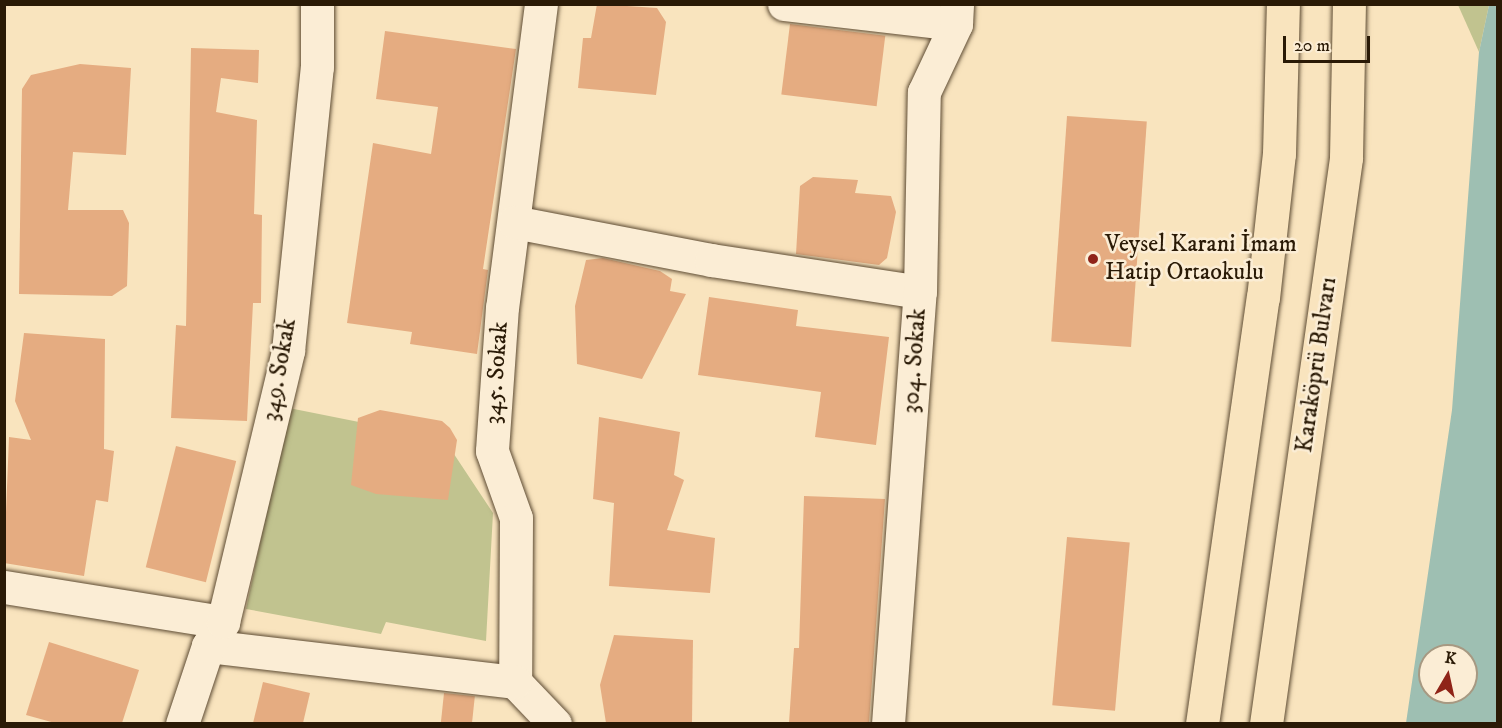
<!DOCTYPE html>
<html>
<head>
<meta charset="utf-8">
<style>
  body { margin:0 }
  #map { position:relative; width:1502px; height:728px; overflow:hidden; background:#f9e4be; font-family:"IM FELL DW Pica",serif }
  div>[style] { position:absolute }
  .green>* { inset:0; background:#c1c38f }
  .water>* { inset:0; background:#9ebfb2 }
  .building>* { inset:0; background:#e5ac81; transform-origin:0 0 }
  .roads { filter:drop-shadow(0 0 2px #5e4c34) drop-shadow(0 0 2px #5e4c34) }
  .minor>* { height:33px; margin:-16.5px; padding:0 16.5px; transform-origin:16.5px; border-radius:16.5px; background:#fbedd5 }
  .trunk>* { height:33px; margin:-16.5px; padding:0 16.5px; transform-origin:16.5px; border-radius:16.5px; background:#f9e4be }
  .dots>* { width:16px; height:16px; translate:-50% -50%; box-sizing:border-box; border:3px solid #fbedd5; border-radius:50% }
  span { translate:-50% -50%; white-space:nowrap; text-align:center; line-height:1.15; -webkit-text-stroke:5px #fbedd5; paint-order:stroke }
  .poi-label { font-size:24px; color:#2a1a06 }
  .left { translate:0 -50%; text-align:left }
  .street-label { font-size:24px; color:#2a1a06 }
  .frame { position:absolute; inset:0; border:6px solid #2a1a06; pointer-events:none }
  .north { position:absolute; left:1418px; top:644px; width:60px; height:60px; box-sizing:border-box; background:#fbedd5; border:2px solid #a79982; border-radius:50%; rotate:9deg; font-size:16px; font-weight:700; line-height:24px; text-align:center; color:#2a1a06 }
  .north::after { content:''; display:block; margin:auto; width:21px; height:27px; background:#8f2418; clip-path:polygon(50% 0,100% 100%,50% 72%,0 100%) }
  .scale { position:absolute; left:1283px; top:36px; width:87px; height:27px; box-sizing:border-box; border:3px solid #2a1a06; border-top:0; padding-left:8px; font-size:18px; line-height:21px; white-space:nowrap; color:#2a1a06; -webkit-text-stroke:4px #fbedd5; paint-order:stroke }
</style>
</head>
<body>
<div id="map">
  <div class="green">
    <div style="clip-path:polygon(1458px 5px,1489px 5px,1479px 52px)"></div>
    <div style="clip-path:polygon(289px 408px,444px 439px,493px 513px,486px 641px,386px 622px,381px 634px,246px 609px)"></div>
  </div>
  <div class="water">
    <div style="clip-path:polygon(evenodd,1489px 5px,1498px 5px,1497px 723px,1406px 723px,1452px 410px,1479px 52px,1489px 5px,1430px 656px,1466px 656px,1466px 692px,1430px 692px,1430px 656px)"></div>
  </div>
  <div class="building">
    <div style="clip-path:polygon(597px 4px,657px 8px,666px 22px,656px 95px,578px 88px,583px 38px,591px 38px)"></div>
    <div style="left:790px;top:24px;width:96px;height:71px;rotate:7deg"></div>
    <div style="clip-path:polygon(385px 31px,516px 49px,483px 269px,488px 270px,477px 354px,410px 344px,412px 332px,347px 323px,373px 143px,431px 154px,438px 107px,376px 99px)"></div>
    <div style="clip-path:polygon(191px 48px,259px 50px,258px 83px,221px 78px,216px 112px,257px 120px,254px 214px,262px 215px,261px 303px,253px 303px,247px 421px,171px 418px,176px 325px,186px 326px)"></div>
    <div style="clip-path:polygon(80px 64px,131px 68px,126px 155px,73px 152px,68px 210px,123px 210px,129px 223px,127px 286px,112px 296px,19px 294px,22px 89px,31px 75px)"></div>
    <div style="left:1067px;top:116px;width:80px;height:226px;rotate:4deg"></div>
    <div style="clip-path:polygon(813px 177px,858px 180px,855px 193px,891px 196px,896px 212px,887px 258px,879px 265px,796px 254px,800px 186px)"></div>
    <div style="clip-path:polygon(603px 258px,660px 271px,672px 279px,670px 291px,686px 294px,642px 379px,577px 364px,575px 306px,586px 260px)"></div>
    <div style="clip-path:polygon(709px 297px,798px 310px,796px 326px,889px 337px,876px 445px,815px 437px,821px 392px,698px 375px)"></div>
    <div style="clip-path:polygon(24px 333px,105px 339px,104px 449px,114px 451px,108px 502px,96px 500px,84px 576px,4px 563px,9px 437px,31px 440px,15px 401px)"></div>
    <div style="clip-path:polygon(380px 410px,442px 421px,450px 428px,457px 440px,448px 500px,376px 494px,351px 485px,358px 418px)"></div>
    <div style="clip-path:polygon(599px 417px,680px 432px,674px 475px,684px 480px,667px 530px,715px 538px,710px 593px,609px 586px,614px 503px,593px 499px)"></div>
    <div style="left:176px;top:446px;width:62px;height:125px;rotate:14deg"></div>
    <div style="clip-path:polygon(804px 496px,885px 499px,869px 723px,789px 723px,794px 648px,799px 648px)"></div>
    <div style="left:1067px;top:537px;width:63px;height:169px;rotate:5deg"></div>
    <div style="clip-path:polygon(614px 635px,693px 640px,692px 723px,606px 723px,600px 685px)"></div>
    <div style="clip-path:polygon(49px 642px,139px 670px,122px 723px,55px 723px,26px 715px)"></div>
    <div style="clip-path:polygon(263px 682px,310px 693px,303px 723px,253px 723px)"></div>
    <div style="left:444px;top:693px;width:31px;height:30px;rotate:6deg"></div>
  </div>
  <div class="roads">
    <div class="minor">
      <div style="left:541px;top:4px;width:305px;rotate:97.3deg"></div>
      <div style="left:502px;top:307px;width:144px;rotate:94deg"></div>
      <div style="left:492px;top:451px;width:71px;rotate:70.3deg"></div>
      <div style="left:516px;top:518px;width:164px;rotate:90.3deg"></div>
      <div style="left:515px;top:682px;width:58px;rotate:46.4deg"></div>
      <div style="left:784px;top:4px;width:173px;rotate:6.6deg"></div>
      <div style="left:514px;top:222px;width:201px;rotate:10.9deg"></div>
      <div style="left:711px;top:260px;width:211px;rotate:8.7deg"></div>
      <div style="left:4px;top:587px;width:222px;rotate:9.1deg"></div>
      <div style="left:208px;top:646px;width:309px;rotate:6.7deg"></div>
      <div style="left:182px;top:724px;width:82px;rotate:-71.6deg"></div>
      <div style="left:208px;top:646px;width:28px;rotate:-58deg"></div>
      <div style="left:223px;top:622px;width:279px;rotate:-76.5deg"></div>
      <div style="left:288px;top:351px;width:285px;rotate:-84.2deg"></div>
      <div style="left:317px;top:67px;width:63px;rotate:-90deg"></div>
      <div style="left:888px;top:724px;width:433px;rotate:-85.8deg"></div>
      <div style="left:920px;top:292px;width:200px;rotate:-88.9deg"></div>
      <div style="left:924px;top:92px;width:75px;rotate:-64.8deg"></div>
      <div style="left:956px;top:24px;width:20px;rotate:-87deg"></div>
    </div>
    <div class="trunk">
      <div style="left:1202px;top:724px;width:430px;rotate:-81.9deg"></div>
      <div style="left:1263px;top:298px;width:145px;rotate:-83.7deg"></div>
      <div style="left:1279px;top:154px;width:150px;rotate:-88.5deg"></div>
      <div style="left:1266px;top:724px;width:572px;rotate:-81.95deg"></div>
      <div style="left:1346px;top:158px;width:154px;rotate:-88.9deg"></div>
    </div>
  </div>
  <div class="dots">
    <div style="left:1093px;top:259px;background:#8f2418"></div>
  </div>
  <div class="poi-label">
    <span class="left" style="left:1105px;top:259px">Veysel Karani İmam<br>Hatip Ortaokulu</span>
  </div>
  <div class="street-label">
    <span style="left:915px;top:361px;rotate:-86deg">304. Sokak</span>
    <span style="left:1317px;top:365px;rotate:-82deg">Karaköprü Bulvarı</span>
    <span style="left:280px;top:370px;rotate:-80deg">349. Sokak</span>
    <span style="left:497px;top:373px;rotate:-86deg">345. Sokak</span>
  </div>
  <div class="frame"></div>
  <div class="north">K</div>
  <div class="scale">20 m</div>
</div>
</body>
</html>
